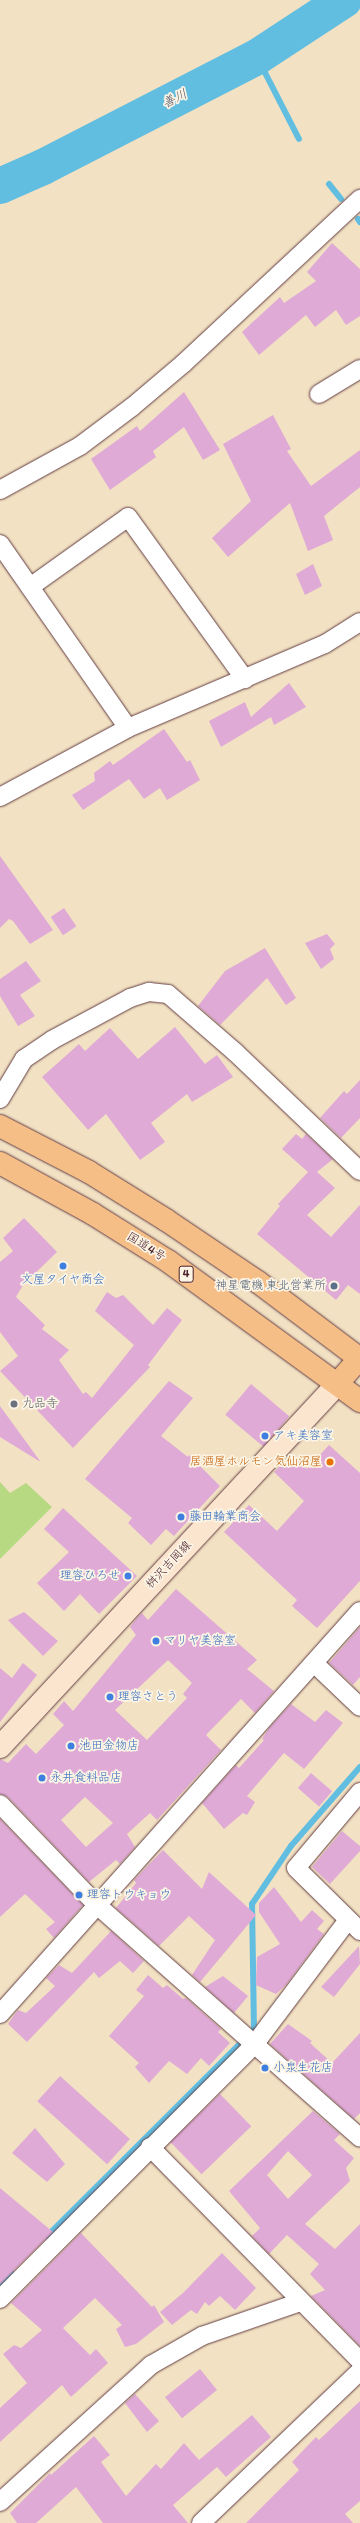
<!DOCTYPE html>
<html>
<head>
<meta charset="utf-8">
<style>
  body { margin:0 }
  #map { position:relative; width:360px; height:2523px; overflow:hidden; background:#f2e1c3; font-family:Itim,"Klee One",sans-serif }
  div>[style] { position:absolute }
  .green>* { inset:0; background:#b7d981 }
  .stream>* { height:6px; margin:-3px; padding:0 3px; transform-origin:3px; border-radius:3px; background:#62bee0 }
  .river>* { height:36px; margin:-18px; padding:0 18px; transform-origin:18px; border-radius:18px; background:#62bee0 }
  .building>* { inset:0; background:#dfabd6; transform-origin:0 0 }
  .roads { filter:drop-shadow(0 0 1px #633c42) drop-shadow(0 0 1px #633c42) }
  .street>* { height:18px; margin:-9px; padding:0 9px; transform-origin:9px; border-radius:9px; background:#fff }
  .secondary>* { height:22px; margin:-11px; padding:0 11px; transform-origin:11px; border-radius:11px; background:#fbe5cf }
  .primary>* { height:22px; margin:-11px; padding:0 11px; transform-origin:11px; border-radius:11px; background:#f6be87 }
  .highway>* { height:22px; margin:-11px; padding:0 11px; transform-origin:11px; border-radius:11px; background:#f6be87 }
  .dots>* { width:11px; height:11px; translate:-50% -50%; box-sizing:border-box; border:2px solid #fcf5e5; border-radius:50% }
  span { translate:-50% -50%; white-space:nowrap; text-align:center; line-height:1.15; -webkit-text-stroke:3.5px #fcf5e5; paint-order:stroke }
  .shield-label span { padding:1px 3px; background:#fcf5e5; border:1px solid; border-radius:3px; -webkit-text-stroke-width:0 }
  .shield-label { font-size:11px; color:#4a1f2b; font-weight:700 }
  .street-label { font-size:12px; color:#4a1f2b }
  .shop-label { font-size:12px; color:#366cbe }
  .left { translate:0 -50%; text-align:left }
  .right { translate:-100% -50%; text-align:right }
  .service-label { font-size:12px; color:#4e5e75 }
  .worship-label { font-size:12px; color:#5b616d }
  .food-label { font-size:12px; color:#c56008 }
  .water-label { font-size:13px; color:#52576a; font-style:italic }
</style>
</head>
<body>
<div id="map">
  <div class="green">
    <div style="clip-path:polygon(0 1482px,10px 1493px,26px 1483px,52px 1507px,0 1559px)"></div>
  </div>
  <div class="stream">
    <div style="left:257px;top:57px;width:92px;rotate:62.9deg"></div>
    <div style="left:329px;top:184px;width:19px;rotate:51deg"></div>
    <div style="left:358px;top:219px;width:4px;rotate:56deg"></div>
    <div style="left:47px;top:2236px;width:292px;rotate:-44.9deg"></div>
    <div style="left:254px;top:2030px;width:126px;rotate:-90.9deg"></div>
    <div style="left:252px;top:1904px;width:70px;rotate:-56.1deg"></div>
    <div style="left:291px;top:1846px;width:105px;rotate:-48.9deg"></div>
    <div style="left:0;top:2284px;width:16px;rotate:-45deg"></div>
  </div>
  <div class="river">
    <div style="left:0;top:186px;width:47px;rotate:-23.8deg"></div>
    <div style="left:43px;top:167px;width:241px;rotate:-27.2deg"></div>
    <div style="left:257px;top:57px;width:104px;rotate:-33.2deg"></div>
  </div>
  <div class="building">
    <div style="clip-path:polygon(332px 243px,360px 269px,360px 316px,346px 325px,336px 310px,315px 327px,306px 315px,259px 355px,242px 332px,280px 297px,284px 303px,316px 281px,307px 272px)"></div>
    <div style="clip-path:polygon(184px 392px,220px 450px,203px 460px,184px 427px,153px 451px,156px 457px,110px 490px,91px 459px,137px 426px,140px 431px)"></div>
    <div style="clip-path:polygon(273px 415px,291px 449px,287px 451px,311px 486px,360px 450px,360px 487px,324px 516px,333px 540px,308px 551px,290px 503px,228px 557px,212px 538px,251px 501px,223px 444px)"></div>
    <div style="clip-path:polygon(313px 564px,322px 586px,305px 595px,296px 574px)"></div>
    <div style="clip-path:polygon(289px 683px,306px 707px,274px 725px,271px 717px,221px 747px,209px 721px,245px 702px,251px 717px)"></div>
    <div style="clip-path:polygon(164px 729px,187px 762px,190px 760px,200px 780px,167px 800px,160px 788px,144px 799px,129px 779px,83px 810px,72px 795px,95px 781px,94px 773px,110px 761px,113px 765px)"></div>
    <div style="clip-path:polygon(0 856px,53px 930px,30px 944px,13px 921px,9px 919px,0 928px)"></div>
    <div style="left:64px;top:908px;width:22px;height:16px;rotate:56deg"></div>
    <div style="clip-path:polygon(327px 934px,335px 944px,330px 949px,334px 959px,321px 969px,305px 943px)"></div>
    <div style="clip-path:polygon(265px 948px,296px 998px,286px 1005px,267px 978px,220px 1025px,198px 1006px,225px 971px)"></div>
    <div style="clip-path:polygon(26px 961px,41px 981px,20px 995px,35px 1016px,18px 1026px,0 996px,0 979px)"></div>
    <div style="clip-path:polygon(175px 1027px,205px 1064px,217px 1055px,233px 1077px,192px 1102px,187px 1094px,151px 1123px,165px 1142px,140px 1160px,106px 1114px,88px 1130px,42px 1077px,79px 1044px,85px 1051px,110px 1028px,138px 1059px)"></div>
    <div style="clip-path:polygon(360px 1080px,360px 1118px,341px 1138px,320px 1118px,344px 1091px,347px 1094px)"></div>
    <div style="clip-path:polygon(296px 1134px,302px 1139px,306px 1134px,333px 1159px,317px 1172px,335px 1188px,307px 1215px,331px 1237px,360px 1205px,360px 1294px,348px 1285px,336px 1300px,257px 1234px,280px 1206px,278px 1204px,308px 1172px,282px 1149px)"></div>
    <div style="clip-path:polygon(24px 1218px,57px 1252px,23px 1285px,16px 1297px,45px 1325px,42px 1329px,69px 1350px,59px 1360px,83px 1394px,86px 1392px,92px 1398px,134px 1345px,95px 1311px,107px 1292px,116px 1298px,123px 1295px,153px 1325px,167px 1308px,182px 1320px,148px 1365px,150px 1367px,73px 1448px,0 1371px,18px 1356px,0 1332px,0 1262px,13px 1251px,3px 1238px)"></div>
    <div style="clip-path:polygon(169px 1381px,193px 1398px,161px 1436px,188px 1457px,189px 1455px,220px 1486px,174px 1536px,166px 1529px,151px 1545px,128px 1523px,132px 1518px,85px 1479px)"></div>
    <div style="left:251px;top:1384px;width:50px;height:40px;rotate:40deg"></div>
    <div style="clip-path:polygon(0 1406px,40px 1461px,39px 1461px,0 1437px)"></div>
    <div style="clip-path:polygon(329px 1445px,360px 1473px,360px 1581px,317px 1628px,292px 1606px,297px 1600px,224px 1532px,249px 1505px,277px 1531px,304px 1501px,274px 1472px,292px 1455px,307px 1469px)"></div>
    <div style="clip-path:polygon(63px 1508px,137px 1576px,99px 1614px,80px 1594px,64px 1611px,37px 1583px,69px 1552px,44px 1529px)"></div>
    <div style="clip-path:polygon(evenodd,176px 1589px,257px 1660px,247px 1669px,274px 1691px,255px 1713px,241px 1699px,206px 1735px,221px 1750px,157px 1820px,150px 1813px,127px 1834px,135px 1847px,120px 1864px,116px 1860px,89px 1882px,8px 1797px,0 1794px,0 1759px,8px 1763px,26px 1744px,36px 1754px,64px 1725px,53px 1714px,64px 1701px,73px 1711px,136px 1635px,130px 1627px,137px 1618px,142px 1613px,148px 1620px,176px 1589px,168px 1660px,192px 1683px,183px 1694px,187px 1698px,147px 1740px,115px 1710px,168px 1660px,176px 1589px,85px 1797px,113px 1823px,86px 1847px,61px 1820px,85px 1797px)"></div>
    <div style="clip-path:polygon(24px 1612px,58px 1641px,43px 1656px,8px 1620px)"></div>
    <div style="clip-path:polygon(360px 1627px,360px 1677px,353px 1685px,329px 1663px)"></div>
    <div style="clip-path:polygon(23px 1663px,37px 1675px,0 1722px,0 1668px,12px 1678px)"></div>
    <div style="clip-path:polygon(291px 1704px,315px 1722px,326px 1710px,343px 1723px,304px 1769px,284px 1753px,247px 1796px,255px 1802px,247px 1815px,243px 1813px,224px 1829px,202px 1803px,236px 1765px,239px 1768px,264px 1740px,262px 1739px,269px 1728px)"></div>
    <div style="left:311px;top:1773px;width:28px;height:20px;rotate:41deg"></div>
    <div style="clip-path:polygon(0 1819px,83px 1905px,54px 1938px,46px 1929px,55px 1922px,25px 1894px,0 1917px)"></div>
    <div style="clip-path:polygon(342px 1831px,360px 1846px,360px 1851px,330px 1884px,312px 1867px)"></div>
    <div style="clip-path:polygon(163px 1850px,202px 1889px,209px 1872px,256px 1915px,200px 1982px,192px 1975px,215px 1940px,189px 1916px,159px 1946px,116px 1908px,136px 1883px,134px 1880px)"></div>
    <div style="clip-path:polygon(274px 1887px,301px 1922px,312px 1910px,324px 1921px,317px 1929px,324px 1934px,286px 1985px,276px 1994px,256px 1985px,257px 1957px,280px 1944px,259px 1912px,259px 1903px)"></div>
    <div style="clip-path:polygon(111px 1931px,144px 1961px,133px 1973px,120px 1961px,99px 1978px,94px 1972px,27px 2042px,8px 2024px,18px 2010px,26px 2013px,55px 1986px,46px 1978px,59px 1965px,72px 1973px)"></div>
    <div style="clip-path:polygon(359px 1946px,360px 1964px,334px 1997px,321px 1987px)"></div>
    <div style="clip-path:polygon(148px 1975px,163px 1988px,167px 1985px,183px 1999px,186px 1998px,221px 2029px,218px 2032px,230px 2043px,209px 2066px,201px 2058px,187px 2074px,169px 2061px,149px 2083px,135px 2067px,139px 2063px,109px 2036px,144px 1996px,136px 1990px)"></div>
    <div style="clip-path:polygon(223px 1976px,248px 1996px,234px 2013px,205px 1987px)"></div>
    <div style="clip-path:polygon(288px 2024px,312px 2041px,310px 2043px,332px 2063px,360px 2033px,360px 2113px,354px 2119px,270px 2044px)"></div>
    <div style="left:60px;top:2076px;width:94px;height:34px;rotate:42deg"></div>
    <div style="left:220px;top:2094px;width:45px;height:69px;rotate:46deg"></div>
    <div style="clip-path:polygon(evenodd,313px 2111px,340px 2134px,334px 2140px,354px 2158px,346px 2168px,350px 2181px,305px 2224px,335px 2249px,360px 2224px,360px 2346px,311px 2296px,325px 2290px,310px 2274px,319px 2264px,287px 2235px,269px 2254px,252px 2236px,260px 2228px,229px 2191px,313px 2111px,288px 2151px,312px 2175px,288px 2199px,267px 2175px,288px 2151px)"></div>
    <div style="clip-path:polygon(35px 2128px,65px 2164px,47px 2182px,12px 2153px)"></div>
    <div style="clip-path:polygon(0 2188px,53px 2232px,0 2284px)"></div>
    <div style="clip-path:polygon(81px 2233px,152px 2307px,154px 2305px,164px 2322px,136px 2344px,125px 2347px,116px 2329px,122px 2325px,95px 2298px,63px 2328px,90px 2355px,96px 2349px,108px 2363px,71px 2397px,62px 2385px,0 2442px,0 2408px,27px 2383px,3px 2354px,14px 2345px,21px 2348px,42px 2330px,11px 2303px)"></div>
    <div style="clip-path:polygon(222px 2253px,256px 2288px,235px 2310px,220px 2296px,209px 2306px,205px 2302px,197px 2314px,191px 2310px,172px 2325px,160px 2312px,183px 2293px)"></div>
    <div style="left:200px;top:2369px;width:27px;height:45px;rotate:51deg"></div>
    <div style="clip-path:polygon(135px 2394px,159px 2421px,147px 2432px,125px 2403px)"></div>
    <div style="clip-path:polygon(360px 2401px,360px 2501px,345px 2514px,353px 2523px,246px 2523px,299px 2470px,292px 2462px,316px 2437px,319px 2440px)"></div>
    <div style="clip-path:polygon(252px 2415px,271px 2437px,226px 2477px,217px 2467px,173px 2505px,188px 2523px,103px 2523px,76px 2487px,36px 2523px,17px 2523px,10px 2513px,50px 2473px,51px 2475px,94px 2436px,110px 2455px,101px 2462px,126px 2496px,156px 2464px,161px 2469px,184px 2443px,199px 2460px)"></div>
  </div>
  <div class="roads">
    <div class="street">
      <div style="left:319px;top:394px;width:48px;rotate:-31.4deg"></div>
      <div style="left:0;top:490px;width:91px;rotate:-28.8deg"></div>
      <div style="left:80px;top:446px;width:65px;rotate:-36.9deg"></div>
      <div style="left:132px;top:407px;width:68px;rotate:-40.2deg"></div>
      <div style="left:184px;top:363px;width:241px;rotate:-43deg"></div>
      <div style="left:0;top:544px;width:224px;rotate:55.2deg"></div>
      <div style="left:30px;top:587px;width:120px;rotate:-35.5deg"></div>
      <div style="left:128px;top:517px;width:200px;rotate:54.2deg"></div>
      <div style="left:0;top:797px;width:145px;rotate:-28.3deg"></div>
      <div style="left:128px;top:728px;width:214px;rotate:-23.1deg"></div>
      <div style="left:325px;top:644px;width:41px;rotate:-32.2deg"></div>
      <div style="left:0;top:1099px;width:47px;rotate:-59deg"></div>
      <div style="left:24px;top:1059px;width:34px;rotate:-34deg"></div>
      <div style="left:52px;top:1040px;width:89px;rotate:-28.3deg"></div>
      <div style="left:130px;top:998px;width:20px;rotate:-18deg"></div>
      <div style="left:149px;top:992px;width:19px;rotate:6deg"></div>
      <div style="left:168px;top:994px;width:90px;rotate:40.9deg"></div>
      <div style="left:236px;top:1053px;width:171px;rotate:43.6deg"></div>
      <div style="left:315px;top:1664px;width:62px;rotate:43.7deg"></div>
      <div style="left:360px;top:1792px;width:99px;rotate:130.1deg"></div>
      <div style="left:296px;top:1868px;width:90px;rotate:44.5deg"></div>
      <div style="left:0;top:1804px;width:140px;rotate:46.2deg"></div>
      <div style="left:97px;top:1905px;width:351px;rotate:41.5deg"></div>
      <div style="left:0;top:2014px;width:540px;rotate:-48.23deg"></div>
      <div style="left:150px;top:2147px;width:300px;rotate:45.5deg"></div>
      <div style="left:0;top:2299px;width:359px;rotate:-45deg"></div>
      <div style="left:254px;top:2045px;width:156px;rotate:-53.1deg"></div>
      <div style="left:0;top:2502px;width:204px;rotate:-42.2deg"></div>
      <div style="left:151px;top:2365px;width:59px;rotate:-29.6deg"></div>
      <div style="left:202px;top:2336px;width:104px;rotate:-19.1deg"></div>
      <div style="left:201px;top:2523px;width:220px;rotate:-43.7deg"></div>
    </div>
    <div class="secondary">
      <div style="left:0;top:1747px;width:497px;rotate:-47.1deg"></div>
    </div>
    <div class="primary">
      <div style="left:338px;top:1383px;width:33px;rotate:-49deg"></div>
    </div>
    <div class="highway">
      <div style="left:0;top:1126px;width:100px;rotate:27.3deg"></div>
      <div style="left:89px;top:1172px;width:91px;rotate:31.9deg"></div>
      <div style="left:166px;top:1220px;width:111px;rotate:34deg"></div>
      <div style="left:258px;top:1282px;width:128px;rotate:37deg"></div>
      <div style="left:0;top:1163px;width:106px;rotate:28.7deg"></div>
      <div style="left:93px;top:1214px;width:89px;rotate:32.1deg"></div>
      <div style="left:168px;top:1261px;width:238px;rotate:36.1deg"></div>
    </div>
  </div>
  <div class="dots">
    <div style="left:63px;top:1266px;background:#3f7fe0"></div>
    <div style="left:334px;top:1286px;background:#5c6f8a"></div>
    <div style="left:14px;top:1404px;background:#6b7280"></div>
    <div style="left:265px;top:1436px;background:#3f7fe0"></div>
    <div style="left:330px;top:1462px;background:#e8710a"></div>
    <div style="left:181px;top:1517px;background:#3f7fe0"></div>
    <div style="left:128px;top:1576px;background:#3f7fe0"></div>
    <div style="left:156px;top:1641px;background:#3f7fe0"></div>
    <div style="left:110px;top:1697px;background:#3f7fe0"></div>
    <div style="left:71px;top:1746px;background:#3f7fe0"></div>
    <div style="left:42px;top:1778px;background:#3f7fe0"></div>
    <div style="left:79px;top:1895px;background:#3f7fe0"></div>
    <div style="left:265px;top:2068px;background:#3f7fe0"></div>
  </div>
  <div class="shield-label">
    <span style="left:186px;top:1274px">4</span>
  </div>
  <div class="street-label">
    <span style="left:146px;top:1247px;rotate:32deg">国道4号</span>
    <span style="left:169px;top:1565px;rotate:-47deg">桝沢吉岡線</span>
  </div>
  <div class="shop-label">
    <span style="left:63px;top:1280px">文屋タイヤ商会</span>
    <span class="left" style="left:273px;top:1436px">アキ美容室</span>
    <span class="left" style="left:189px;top:1517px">藤田輪業商会</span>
    <span class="right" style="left:120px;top:1576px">理容ひろせ</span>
    <span class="left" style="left:164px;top:1641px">マリヤ美容室</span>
    <span class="left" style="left:118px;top:1697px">理容さとう</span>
    <span class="left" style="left:79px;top:1746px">池田金物店</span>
    <span class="left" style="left:50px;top:1778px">永井食料品店</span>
    <span class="left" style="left:87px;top:1895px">理容トウキョウ</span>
    <span class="left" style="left:273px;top:2068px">小泉生花店</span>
  </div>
  <div class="service-label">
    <span class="right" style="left:326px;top:1286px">神星電機 東北営業所</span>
  </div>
  <div class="worship-label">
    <span class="left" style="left:22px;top:1404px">九品寺</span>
  </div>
  <div class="food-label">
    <span class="right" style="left:322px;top:1462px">居酒屋ホルモン気仙沼屋</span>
  </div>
  <div class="water-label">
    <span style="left:175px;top:99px;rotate:-27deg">善川</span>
  </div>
</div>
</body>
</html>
